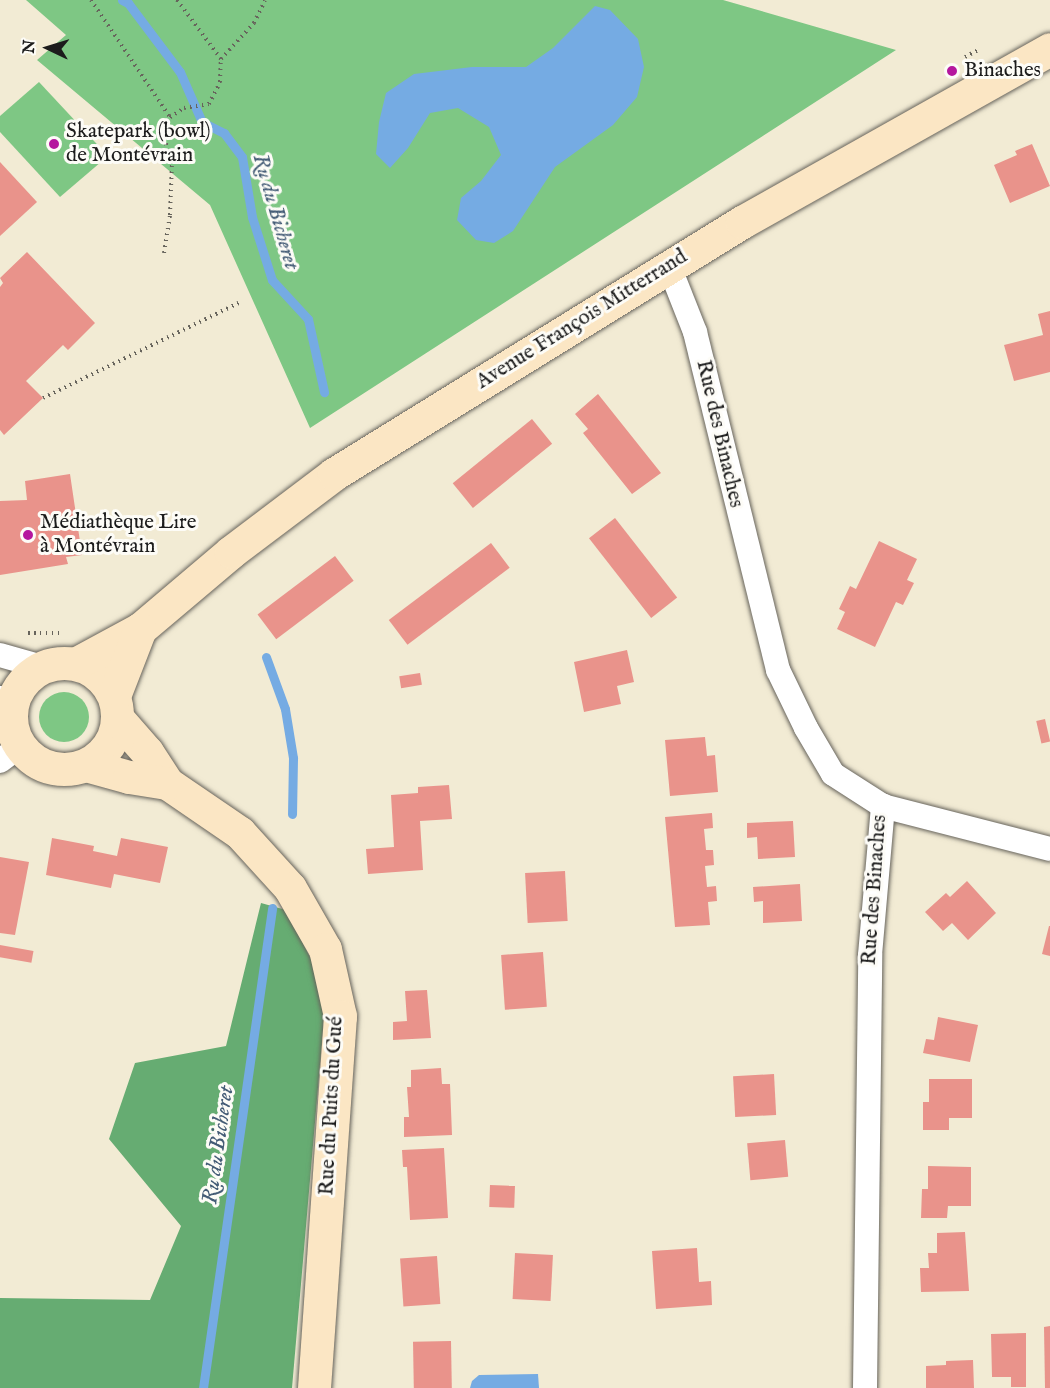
<!DOCTYPE html>
<html>
<head>
<meta charset="utf-8">
<style>
  body { margin:0 }
  #map { position:relative; width:1050px; height:1388px; overflow:hidden; background:#f2ebd4; font-family:"IM FELL English",serif }
  div>[style] { position:absolute }
  .green>* { inset:0; background:#7ec784 }
  .round { border-radius:50% }
  .forest>* { inset:0; background:#66ac72 }
  .water>* { inset:0; background:#75abe3 }
  .stream>* { height:9px; margin:-4.5px; padding:0 4.5px; transform-origin:4.5px; border-radius:4.5px; background:#75abe3 }
  .building>* { inset:0; background:#e9938b; transform-origin:0 0 }
  .path>* { height:4px; margin-top:-2px; transform-origin:0; background:repeating-linear-gradient(90deg,#67645c 0 1.5px,transparent 0 6px) }
  .roads { filter:drop-shadow(0 0 2px #67645c) drop-shadow(0 0 2px #67645c) }
  .street>* { height:24px; margin:-12px; padding:0 12px; transform-origin:12px; border-radius:12px; background:#fff }
  .secondary>* { height:33px; margin:-16.5px; padding:0 16.5px; transform-origin:16.5px; border-radius:16.5px; background:#fbe6c4 }
  .secondary>.ring { margin:-16.5px; padding:0; box-sizing:content-box; background:none; border:33px solid #fbe6c4; border-radius:50% }
  .dots>* { width:16px; height:16px; translate:-50% -50%; box-sizing:border-box; border:3px solid #fdfcf7; border-radius:50% }
  span { translate:-50% -50%; white-space:nowrap; text-align:center; line-height:1.15; -webkit-text-stroke:6px #fdfcf7; paint-order:stroke }
  .poi-label { font-size:21px; color:#1c1c1c }
  .left { translate:0 -50%; text-align:left }
  .street-label { font-size:21px; color:#1c1c1c }
  .water-label { font-size:22px; color:#445c76; font-style:italic }
  .north { position:absolute; left:18px; top:18px; width:60px; height:60px; -webkit-text-stroke:4px #fdfcf7; paint-order:stroke; rotate:274deg; font-size:16px; font-weight:700; line-height:24px; text-align:center; color:#1c1c1c }
  .north::after { content:''; display:block; margin:auto; width:21px; height:27px; background:#1c1c1c; clip-path:polygon(50% 0,100% 100%,50% 72%,0 100%) }
</style>
</head>
<body>
<div id="map">
  <div class="green">
    <div style="clip-path:polygon(26px 0,723px 0,896px 50px,310px 428px,210px 205px,37px 60px,66px 35px)"></div>
    <div style="clip-path:polygon(39px 82px,108px 156px,60px 197px,0 132px,0 116px)"></div>
    <div class="round" style="left:39px;top:692px;width:50px;height:50px"></div>
  </div>
  <div class="forest">
    <div style="clip-path:polygon(261px 903px,286px 910px,317px 971px,324px 1018px,292px 1388px,0 1388px,0 1298px,150px 1300px,181px 1226px,109px 1139px,135px 1063px,226px 1046px)"></div>
  </div>
  <div class="water">
    <div style="clip-path:polygon(595px 6px,610px 10px,638px 39px,644px 67px,637px 97px,613px 125px,555px 167px,513px 231px,494px 243px,476px 240px,457px 220px,461px 198px,481px 181px,501px 155px,489px 127px,458px 108px,430px 113px,408px 148px,390px 168px,376px 154px,379px 122px,386px 93px,414px 74px,472px 67px,526px 67px,553px 48px)"></div>
    <div style="clip-path:polygon(538px 1374px,539px 1388px,470px 1388px,472px 1381px,479px 1375px)"></div>
  </div>
  <div class="stream">
    <div style="left:122px;top:0;width:7px;rotate:27deg"></div>
    <div style="left:128px;top:3px;width:86px;rotate:53deg"></div>
    <div style="left:180px;top:72px;width:55px;rotate:66.3deg"></div>
    <div style="left:202px;top:122px;width:25px;rotate:27deg"></div>
    <div style="left:224px;top:133px;width:30px;rotate:53deg"></div>
    <div style="left:242px;top:157px;width:61px;rotate:80.5deg"></div>
    <div style="left:252px;top:217px;width:66px;rotate:72.4deg"></div>
    <div style="left:272px;top:280px;width:53px;rotate:47.3deg"></div>
    <div style="left:308px;top:319px;width:75px;rotate:77.6deg"></div>
    <div style="left:266px;top:657px;width:55px;rotate:69.9deg"></div>
    <div style="left:285px;top:709px;width:50px;rotate:80.7deg"></div>
    <div style="left:293px;top:758px;width:56px;rotate:91deg"></div>
    <div style="left:203px;top:1388px;width:485px;rotate:-81.8deg"></div>
  </div>
  <div class="building">
    <div style="clip-path:polygon(1032px 144px,1050px 186px,1010px 203px,994px 165px,1017px 155px,1015px 151px)"></div>
    <div style="clip-path:polygon(0 162px,37px 202px,0 236px)"></div>
    <div style="clip-path:polygon(27px 252px,95px 323px,68px 350px,63px 345px,26px 381px,43px 398px,4px 435px,0 430px,0 287px,3px 283px,0 278px)"></div>
    <div style="clip-path:polygon(1050px 311px,1050px 372px,1014px 381px,1004px 345px,1043px 335px,1038px 314px)"></div>
    <div style="clip-path:polygon(598px 394px,661px 473px,632px 494px,583px 433px,588px 429px,575px 414px)"></div>
    <div style="left:532px;top:419px;width:32px;height:102px;rotate:51deg"></div>
    <div style="clip-path:polygon(70px 474px,82px 555px,66px 557px,68px 564px,0 575px,0 501px,27px 500px,25px 481px)"></div>
    <div style="left:615px;top:518px;width:101px;height:33px;rotate:52deg"></div>
    <div style="clip-path:polygon(879px 541px,917px 559px,907px 580px,914px 583px,903px 605px,896px 602px,875px 647px,837px 629px,845px 612px,839px 609px,850px 586px,856px 589px)"></div>
    <div style="left:491px;top:543px;width:31px;height:128px;rotate:53deg"></div>
    <div style="left:335px;top:556px;width:31px;height:97px;rotate:53deg"></div>
    <div style="clip-path:polygon(627px 650px,634px 682px,617px 686px,621px 704px,584px 712px,574px 662px)"></div>
    <div style="left:420px;top:673px;width:12px;height:21px;rotate:81deg"></div>
    <div style="left:1045px;top:719px;width:23px;height:9px;rotate:77deg"></div>
    <div style="clip-path:polygon(705px 737px,707px 756px,715px 755px,718px 792px,670px 796px,665px 740px)"></div>
    <div style="clip-path:polygon(449px 785px,452px 819px,420px 821px,423px 870px,368px 874px,366px 849px,394px 847px,391px 795px,418px 793px,418px 787px)"></div>
    <div style="clip-path:polygon(712px 813px,713px 828px,704px 829px,706px 850px,713px 850px,714px 865px,705px 866px,707px 887px,716px 886px,717px 901px,708px 902px,710px 925px,675px 927px,665px 817px)"></div>
    <div style="clip-path:polygon(793px 821px,795px 857px,758px 859px,757px 837px,747px 838px,747px 823px)"></div>
    <div style="clip-path:polygon(52px 838px,94px 846px,93px 851px,117px 856px,121px 838px,168px 847px,160px 883px,114px 874px,111px 888px,46px 875px)"></div>
    <div style="clip-path:polygon(0 857px,29px 862px,15px 935px,0 933px)"></div>
    <div style="left:565px;top:871px;width:50px;height:40px;rotate:87deg"></div>
    <div style="clip-path:polygon(967px 881px,996px 913px,968px 940px,952px 923px,943px 931px,925px 912px,946px 893px,950px 897px)"></div>
    <div style="clip-path:polygon(800px 884px,802px 921px,763px 923px,763px 901px,754px 902px,753px 887px)"></div>
    <div style="clip-path:polygon(1049px 926px,1050px 926px,1050px 956px,1042px 954px)"></div>
    <div style="left:0;top:945px;width:34px;height:12px;rotate:10deg"></div>
    <div style="left:543px;top:952px;width:55px;height:42px;rotate:86deg"></div>
    <div style="clip-path:polygon(427px 990px,431px 1038px,393px 1040px,393px 1022px,407px 1021px,405px 991px)"></div>
    <div style="clip-path:polygon(938px 1017px,978px 1025px,970px 1062px,923px 1053px,926px 1039px,934px 1040px)"></div>
    <div style="clip-path:polygon(441px 1068px,442px 1084px,450px 1084px,452px 1135px,404px 1137px,404px 1117px,409px 1117px,407px 1087px,411px 1087px,411px 1070px)"></div>
    <div style="left:774px;top:1074px;width:41px;height:41px;rotate:87deg"></div>
    <div style="clip-path:polygon(929px 1079px,972px 1079px,972px 1118px,949px 1118px,949px 1130px,923px 1130px,923px 1102px,929px 1102px)"></div>
    <div style="left:785px;top:1140px;width:37px;height:38px;rotate:85deg"></div>
    <div style="clip-path:polygon(444px 1148px,448px 1218px,410px 1220px,407px 1167px,403px 1167px,402px 1150px)"></div>
    <div style="clip-path:polygon(928px 1166px,971px 1167px,971px 1206px,948px 1206px,947px 1218px,921px 1218px,922px 1189px,928px 1189px)"></div>
    <div style="left:490px;top:1185px;width:25px;height:22px;rotate:2deg"></div>
    <div style="clip-path:polygon(965px 1232px,969px 1291px,921px 1292px,920px 1268px,929px 1268px,928px 1253px,937px 1253px,937px 1233px)"></div>
    <div style="clip-path:polygon(697px 1248px,699px 1282px,711px 1281px,712px 1305px,656px 1309px,652px 1251px)"></div>
    <div style="left:515px;top:1253px;width:38px;height:46px;rotate:3deg"></div>
    <div style="left:437px;top:1256px;width:48px;height:37px;rotate:86deg"></div>
    <div style="clip-path:polygon(1050px 1326px,1050px 1388px,1045px 1388px,1044px 1327px)"></div>
    <div style="clip-path:polygon(1026px 1333px,1026px 1387px,1011px 1387px,1011px 1377px,992px 1377px,991px 1334px)"></div>
    <div style="left:451px;top:1341px;width:47px;height:38px;rotate:89deg"></div>
    <div style="clip-path:polygon(973px 1360px,974px 1388px,926px 1388px,926px 1366px,946px 1365px,946px 1361px)"></div>
  </div>
  <div class="path">
    <div style="left:91px;top:0;width:141px;rotate:56deg"></div>
    <div style="left:965px;top:57px;width:17px;rotate:-28deg"></div>
    <div style="left:221px;top:59px;width:49px;rotate:-47.5deg"></div>
    <div style="left:254px;top:23px;width:25px;rotate:-64deg"></div>
    <div style="left:164px;top:253px;width:38px;rotate:-81deg"></div>
    <div style="left:170px;top:215px;width:53px;rotate:-87.8deg"></div>
    <div style="left:172px;top:162px;width:40px;rotate:-108deg"></div>
    <div style="left:160px;top:124px;width:29px;rotate:-34deg"></div>
    <div style="left:184px;top:108px;width:25px;rotate:-9deg"></div>
    <div style="left:209px;top:104px;width:25px;rotate:-63deg"></div>
    <div style="left:220px;top:82px;width:23px;rotate:-88deg"></div>
    <div style="left:221px;top:59px;width:74px;rotate:-126.7deg"></div>
    <div style="left:43px;top:398px;width:220px;rotate:-25.9deg"></div>
    <div style="left:28px;top:633px;width:35px"></div>
  </div>
  <div class="roads">
    <div class="street">
      <div style="left:669px;top:266px;width:71px;rotate:68.5deg"></div>
      <div style="left:695px;top:332px;width:348px;rotate:76.2deg"></div>
      <div style="left:778px;top:670px;width:64px;rotate:64.2deg"></div>
      <div style="left:806px;top:728px;width:53px;rotate:59.6deg"></div>
      <div style="left:833px;top:774px;width:59px;rotate:32.6deg"></div>
      <div style="left:883px;top:806px;width:172px;rotate:14.4deg"></div>
      <div style="left:0;top:655px;width:44px;rotate:15.9deg"></div>
      <div style="left:0;top:698px;width:17px;rotate:50deg"></div>
      <div style="left:0;top:761px;width:25px;rotate:-37deg"></div>
      <div style="left:865px;top:1388px;width:433px;rotate:-89.3deg"></div>
      <div style="left:870px;top:955px;width:150px;rotate:-85deg"></div>
    </div>
    <div class="secondary">
      <div class="ring" style="left:11px;top:663px;width:73px;height:73px"></div>
      <div style="left:77px;top:663px;width:72px;rotate:-28.4deg"></div>
      <div style="left:140px;top:629px;width:119px;rotate:-40.2deg"></div>
      <div style="left:231px;top:552px;width:129px;rotate:-37.1deg"></div>
      <div style="left:334px;top:474px;width:480px;rotate:-31.7deg"></div>
      <div style="left:742px;top:222px;width:353px;rotate:-29.3deg"></div>
      <div style="left:114px;top:696px;width:72px;rotate:-68.8deg"></div>
      <div style="left:118px;top:719px;width:44px;rotate:48.7deg"></div>
      <div style="left:147px;top:752px;width:37px;rotate:57deg"></div>
      <div style="left:167px;top:783px;width:88px;rotate:34.4deg"></div>
      <div style="left:240px;top:833px;width:74px;rotate:47.7deg"></div>
      <div style="left:290px;top:888px;width:70px;rotate:60.2deg"></div>
      <div style="left:325px;top:949px;width:69px;rotate:77.4deg"></div>
      <div style="left:340px;top:1016px;width:373px;rotate:94deg"></div>
      <div style="left:86px;top:765px;width:45px;rotate:15.6deg"></div>
      <div style="left:129px;top:777px;width:38px;rotate:9deg"></div>
    </div>
  </div>
  <div class="dots">
    <div style="left:952px;top:71px;background:#b5179e"></div>
    <div style="left:54px;top:144px;background:#b5179e"></div>
    <div style="left:28px;top:535px;background:#b5179e"></div>
  </div>
  <div class="poi-label">
    <span class="left" style="left:964px;top:71px">Binaches</span>
    <span class="left" style="left:66px;top:144px">Skatepark (bowl)<br>de Montévrain</span>
    <span class="left" style="left:40px;top:535px">Médiathèque Lire<br>à Montévrain</span>
  </div>
  <div class="street-label">
    <span style="left:582px;top:320px;rotate:-32deg">Avenue François Mitterrand</span>
    <span style="left:719px;top:434px;rotate:77deg">Rue des Binaches</span>
    <span style="left:875px;top:890px;rotate:-86deg">Rue des Binaches</span>
    <span style="left:332px;top:1106px;rotate:-87deg">Rue du Puits du Gué</span>
  </div>
  <div class="water-label">
    <span style="left:275px;top:212px;rotate:74deg">Ru du Bicheret</span>
    <span style="left:219px;top:1145px;rotate:-82deg">Ru du Bicheret</span>
  </div>
  <div class="north">N</div>
</div>
</body>
</html>
